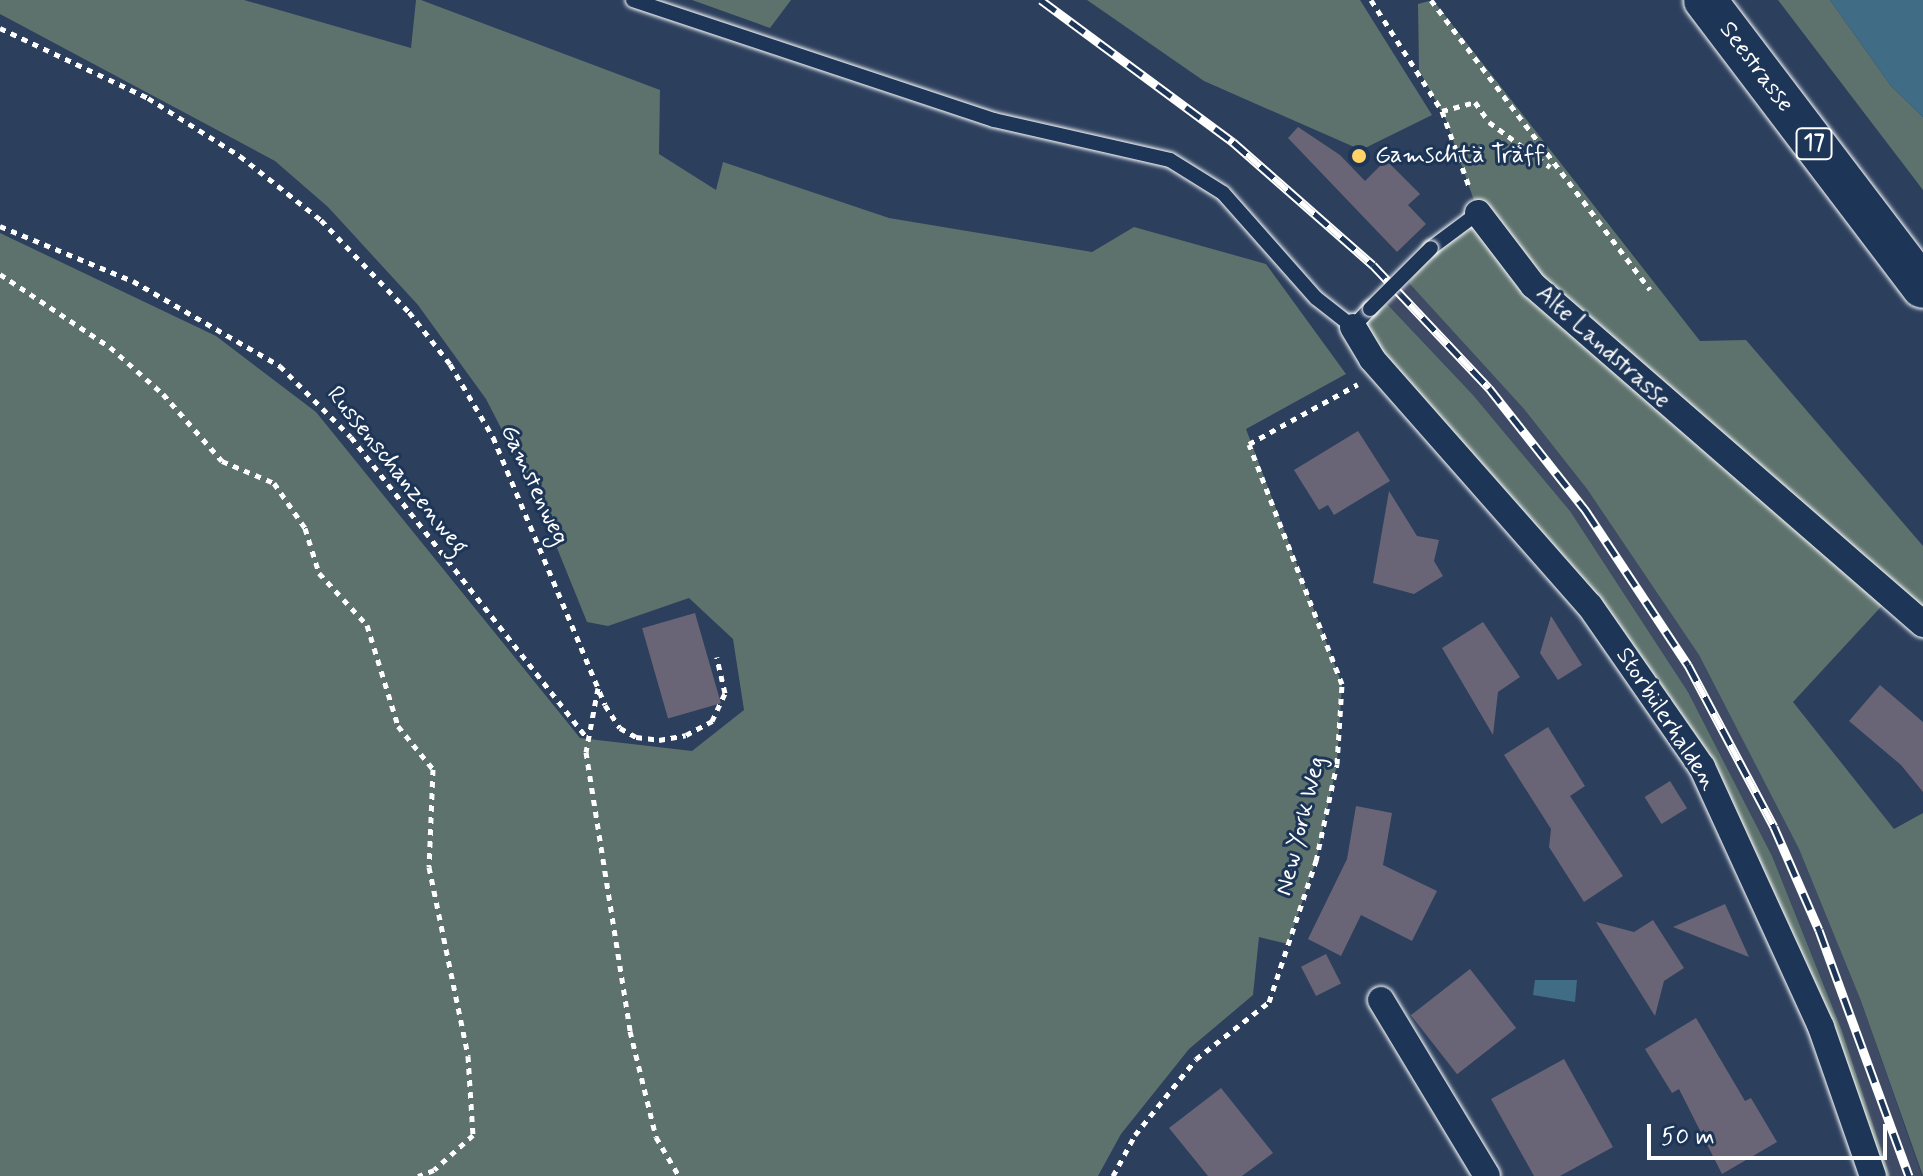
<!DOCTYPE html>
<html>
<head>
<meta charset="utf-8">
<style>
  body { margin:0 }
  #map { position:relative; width:1923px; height:1176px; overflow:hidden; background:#2c3f5d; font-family:Mynerve,sans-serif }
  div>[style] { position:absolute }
  .built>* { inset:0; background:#3f4a64 }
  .green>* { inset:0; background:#5d726d }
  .water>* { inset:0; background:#406c86 }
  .building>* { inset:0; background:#6a6576; transform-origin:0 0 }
  .path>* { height:5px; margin-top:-2.5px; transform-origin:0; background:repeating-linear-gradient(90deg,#fff 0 6px,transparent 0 12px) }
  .roads { filter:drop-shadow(0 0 2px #fff) drop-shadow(0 0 2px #fff) }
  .service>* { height:14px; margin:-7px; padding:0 7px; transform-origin:7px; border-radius:7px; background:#1d3557 }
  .minor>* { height:26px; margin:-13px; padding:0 13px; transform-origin:13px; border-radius:13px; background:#1d3557 }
  .primary>* { height:42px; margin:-21px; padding:0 21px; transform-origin:21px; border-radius:21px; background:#1d3557 }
  .rail>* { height:9px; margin-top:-4.5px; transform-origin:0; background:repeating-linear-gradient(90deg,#1d3557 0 18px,#fff 0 36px); box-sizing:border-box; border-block:2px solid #fff }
  .bridges { filter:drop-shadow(0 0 2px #fff) drop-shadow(0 0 2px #fff) }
  .service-bridge>* { height:14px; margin:-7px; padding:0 7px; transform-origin:7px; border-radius:7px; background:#1d3557 }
  .dots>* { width:22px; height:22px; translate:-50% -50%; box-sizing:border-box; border:4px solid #1d3557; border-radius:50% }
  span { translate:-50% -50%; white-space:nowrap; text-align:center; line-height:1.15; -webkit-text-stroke:6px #1d3557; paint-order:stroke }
  .shield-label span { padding:2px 6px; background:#1d3557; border:2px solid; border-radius:6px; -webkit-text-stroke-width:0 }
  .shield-label { font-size:22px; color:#fff; font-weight:700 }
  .street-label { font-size:24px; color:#fff }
  .poi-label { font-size:24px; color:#fff }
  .left { translate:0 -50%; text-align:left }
  .scale { position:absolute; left:1647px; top:1124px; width:240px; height:36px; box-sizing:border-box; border:4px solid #fff; border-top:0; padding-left:10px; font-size:24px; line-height:28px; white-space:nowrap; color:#fff; -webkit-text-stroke:6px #1d3557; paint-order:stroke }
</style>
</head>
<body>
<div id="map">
  <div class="built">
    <div style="clip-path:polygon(1409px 283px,1524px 409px,1587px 489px,1699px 655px,1799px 849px,1861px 1001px,1922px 1176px,1890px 1176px,1842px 1031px,1772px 856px,1688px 692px,1570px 511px,1473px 395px,1387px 304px)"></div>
  </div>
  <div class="green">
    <div style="clip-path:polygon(0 0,244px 0,411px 48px,416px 0,421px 0,660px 90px,659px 154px,716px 190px,723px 162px,889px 218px,1092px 252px,1134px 227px,1266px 264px,1346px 374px,1246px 429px,1342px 684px,1337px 764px,1316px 861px,1288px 944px,1259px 937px,1253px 995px,1189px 1049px,1121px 1134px,1098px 1176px,0 1176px,0 233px,216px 336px,316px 412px,580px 738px,692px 751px,744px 710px,733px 639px,689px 598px,608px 626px,587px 622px,536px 496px,486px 399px,418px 305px,328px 207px,275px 161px,0 14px)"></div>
    <div style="clip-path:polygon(692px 0,791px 0,770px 28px)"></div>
    <div style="clip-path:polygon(1087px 0,1360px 0,1432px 115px,1361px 150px,1204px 81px)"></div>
    <div style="clip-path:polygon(1433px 0,1700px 341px,1746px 340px,1923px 546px,1923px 624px,1890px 597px,1793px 702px,1894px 829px,1923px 813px,1923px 1176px,1861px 1001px,1799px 849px,1699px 655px,1587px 489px,1524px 409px,1409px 283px,1431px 248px,1478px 212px,1446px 120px,1419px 70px,1418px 4px)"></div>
    <div style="clip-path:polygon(1778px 0,1830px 0,1891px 86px,1923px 117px,1923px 190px)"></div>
    <div style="clip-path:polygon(1387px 304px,1473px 395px,1570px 511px,1688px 692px,1772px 856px,1842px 1031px,1890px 1176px,1873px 1176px,1727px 814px,1590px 606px,1353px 327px)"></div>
  </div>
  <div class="water">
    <div style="clip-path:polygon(1830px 0,1923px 0,1923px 117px,1891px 86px)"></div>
    <div style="clip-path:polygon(1535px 980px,1577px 980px,1575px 1002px,1533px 995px)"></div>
  </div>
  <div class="building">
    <div style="clip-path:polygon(1298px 127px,1340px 155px,1365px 181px,1386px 160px,1420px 194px,1408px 205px,1426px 224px,1397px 252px,1288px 138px)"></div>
    <div style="clip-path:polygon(1358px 431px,1390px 481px,1334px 515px,1328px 505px,1319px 510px,1294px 470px)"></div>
    <div style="clip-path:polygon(1389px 491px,1417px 536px,1439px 540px,1434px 561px,1443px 576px,1414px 594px,1373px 583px)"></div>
    <div style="left:695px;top:613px;width:94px;height:55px;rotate:74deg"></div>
    <div style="clip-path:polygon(1551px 616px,1582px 665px,1558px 680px,1540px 653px)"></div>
    <div style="clip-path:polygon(1483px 622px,1520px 677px,1498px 692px,1493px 735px,1442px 648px)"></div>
    <div style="clip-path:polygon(1880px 685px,1923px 722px,1923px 792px,1901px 765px,1849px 721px)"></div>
    <div style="clip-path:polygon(1548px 727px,1585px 786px,1570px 796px,1623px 876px,1584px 902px,1549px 847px,1551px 829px,1504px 755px)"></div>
    <div style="left:1670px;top:781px;width:32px;height:30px;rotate:58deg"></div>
    <div style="clip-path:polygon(1356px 806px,1392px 813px,1383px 865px,1437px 891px,1412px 941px,1361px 915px,1341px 956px,1308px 939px,1347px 859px)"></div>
    <div style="clip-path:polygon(1725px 904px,1749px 957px,1673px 927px)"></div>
    <div style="clip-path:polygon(1653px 920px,1684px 968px,1664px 981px,1655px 1016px,1596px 922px,1634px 932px)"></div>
    <div style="left:1326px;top:954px;width:33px;height:28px;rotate:63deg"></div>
    <div style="left:1470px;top:969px;width:75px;height:75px;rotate:52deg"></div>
    <div style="clip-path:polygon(1696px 1018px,1745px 1101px,1751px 1098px,1777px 1142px,1722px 1174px,1679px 1089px,1672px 1093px,1645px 1049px)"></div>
    <div style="clip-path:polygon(1564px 1059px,1613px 1147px,1560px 1176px,1534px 1176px,1491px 1099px)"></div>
    <div style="clip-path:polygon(1221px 1088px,1273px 1153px,1242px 1176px,1208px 1176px,1169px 1128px)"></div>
  </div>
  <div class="path">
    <div style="left:1371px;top:0;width:132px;rotate:57.4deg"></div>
    <div style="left:1442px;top:111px;width:83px;rotate:70.3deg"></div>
    <div style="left:1431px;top:0;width:363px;rotate:52.9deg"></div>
    <div style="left:0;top:28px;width:164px;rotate:25.3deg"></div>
    <div style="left:148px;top:98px;width:109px;rotate:32.2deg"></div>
    <div style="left:240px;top:156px;width:103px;rotate:38.3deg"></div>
    <div style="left:321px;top:220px;width:127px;rotate:46.3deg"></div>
    <div style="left:409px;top:312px;width:66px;rotate:51.7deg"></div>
    <div style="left:450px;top:364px;width:85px;rotate:59.5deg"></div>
    <div style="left:493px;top:437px;width:290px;rotate:67.3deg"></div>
    <div style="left:605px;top:705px;width:27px;rotate:57deg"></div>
    <div style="left:620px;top:728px;width:18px;rotate:29deg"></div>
    <div style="left:636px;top:737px;width:23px;rotate:7deg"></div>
    <div style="left:659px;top:740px;width:27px;rotate:-10deg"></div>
    <div style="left:686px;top:735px;width:30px;rotate:-28deg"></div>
    <div style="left:712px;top:721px;width:31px;rotate:-65deg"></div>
    <div style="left:725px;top:693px;width:37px;rotate:-103deg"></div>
    <div style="left:1442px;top:111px;width:34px;rotate:-15deg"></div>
    <div style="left:1475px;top:102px;width:24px;rotate:55deg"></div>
    <div style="left:1489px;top:122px;width:76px;rotate:36.4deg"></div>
    <div style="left:0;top:226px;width:144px;rotate:22.5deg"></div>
    <div style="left:133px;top:281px;width:170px;rotate:30deg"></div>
    <div style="left:280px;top:366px;width:100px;rotate:45deg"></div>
    <div style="left:351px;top:437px;width:381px;rotate:51.9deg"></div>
    <div style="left:0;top:274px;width:132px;rotate:33.6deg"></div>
    <div style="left:110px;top:347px;width:71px;rotate:41.6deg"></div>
    <div style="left:163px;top:394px;width:89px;rotate:48.6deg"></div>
    <div style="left:222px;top:461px;width:56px;rotate:22.9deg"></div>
    <div style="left:274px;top:483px;width:55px;rotate:55.4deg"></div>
    <div style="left:305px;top:528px;width:47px;rotate:72.7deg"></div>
    <div style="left:319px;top:573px;width:71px;rotate:47.3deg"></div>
    <div style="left:367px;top:625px;width:106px;rotate:72.9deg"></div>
    <div style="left:398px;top:726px;width:55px;rotate:50.9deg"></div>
    <div style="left:433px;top:769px;width:98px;rotate:92.3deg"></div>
    <div style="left:429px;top:867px;width:193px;rotate:78.3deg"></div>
    <div style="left:468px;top:1056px;width:79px;rotate:86.4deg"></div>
    <div style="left:473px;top:1135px;width:52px;rotate:138.1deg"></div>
    <div style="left:434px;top:1170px;width:17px;rotate:159deg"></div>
    <div style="left:598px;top:688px;width:65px;rotate:100.6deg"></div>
    <div style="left:586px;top:752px;width:282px;rotate:81deg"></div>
    <div style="left:630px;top:1031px;width:109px;rotate:76.2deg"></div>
    <div style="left:656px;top:1137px;width:45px;rotate:59.5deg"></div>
    <div style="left:1113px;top:1176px;width:47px;rotate:-61.8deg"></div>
    <div style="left:1135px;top:1135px;width:97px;rotate:-51.2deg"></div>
    <div style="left:1196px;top:1059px;width:93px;rotate:-38deg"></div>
    <div style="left:1269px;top:1002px;width:149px;rotate:-71.6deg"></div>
    <div style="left:1316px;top:861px;width:99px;rotate:-77.8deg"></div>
    <div style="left:1337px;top:764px;width:80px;rotate:-86.4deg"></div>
    <div style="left:1342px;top:684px;width:257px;rotate:-111.2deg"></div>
    <div style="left:1249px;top:444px;width:124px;rotate:-28.8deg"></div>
  </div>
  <div class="roads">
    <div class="service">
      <div style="left:633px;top:0;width:380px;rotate:18.4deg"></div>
      <div style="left:994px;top:120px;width:180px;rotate:12.8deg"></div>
      <div style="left:1170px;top:160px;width:62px;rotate:31.9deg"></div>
      <div style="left:1223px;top:193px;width:140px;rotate:48.5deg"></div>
      <div style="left:1316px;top:298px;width:47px;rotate:38.1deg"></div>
      <div style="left:1353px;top:327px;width:25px;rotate:-47deg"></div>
      <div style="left:1431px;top:248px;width:59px;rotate:-36.7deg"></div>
    </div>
    <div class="minor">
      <div style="left:1478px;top:213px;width:91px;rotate:52.6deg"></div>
      <div style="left:1533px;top:285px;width:517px;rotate:41deg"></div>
      <div style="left:1353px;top:327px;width:37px;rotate:59deg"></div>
      <div style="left:1372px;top:359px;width:329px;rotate:48.6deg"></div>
      <div style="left:1590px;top:606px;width:196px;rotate:55.2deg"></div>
      <div style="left:1702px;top:767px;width:286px;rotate:65.4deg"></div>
      <div style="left:1821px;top:1027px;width:158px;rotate:70.8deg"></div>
      <div style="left:1381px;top:1000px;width:205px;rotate:58.9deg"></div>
    </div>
    <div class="primary">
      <div style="left:1705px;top:0;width:360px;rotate:52.8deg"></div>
    </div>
  </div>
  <div class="rail">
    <div style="left:1041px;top:0;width:239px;rotate:36.5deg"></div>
    <div style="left:1233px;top:142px;width:186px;rotate:41.3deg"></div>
    <div style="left:1373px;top:265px;width:169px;rotate:46.7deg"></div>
    <div style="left:1489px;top:388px;width:157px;rotate:51.7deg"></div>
    <div style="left:1586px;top:511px;width:185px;rotate:56.5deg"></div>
    <div style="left:1688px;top:665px;width:183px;rotate:62deg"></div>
    <div style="left:1774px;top:827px;width:112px;rotate:66.4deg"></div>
    <div style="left:1819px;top:930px;width:262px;rotate:69.9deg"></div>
  </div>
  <div class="bridges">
    <div class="service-bridge">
      <div style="left:1370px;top:309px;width:86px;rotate:-45deg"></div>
    </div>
  </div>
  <div class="dots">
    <div style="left:1359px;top:156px;background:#ffd166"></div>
  </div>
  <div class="shield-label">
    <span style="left:1814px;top:144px">17</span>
  </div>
  <div class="street-label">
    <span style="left:1756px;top:67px;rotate:53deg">Seestrasse</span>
    <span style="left:1603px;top:347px;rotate:42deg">Alte Landstrasse</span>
    <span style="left:397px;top:471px;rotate:51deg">Russenschanzenweg</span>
    <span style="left:534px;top:485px;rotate:65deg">Gamstenweg</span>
    <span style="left:1666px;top:719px;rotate:57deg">Storbülerhalden</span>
    <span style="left:1301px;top:826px;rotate:-76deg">New York Weg</span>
  </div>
  <div class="poi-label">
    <span class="left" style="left:1375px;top:156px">Gamschtä Träff</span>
  </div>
  <div class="scale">50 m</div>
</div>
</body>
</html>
